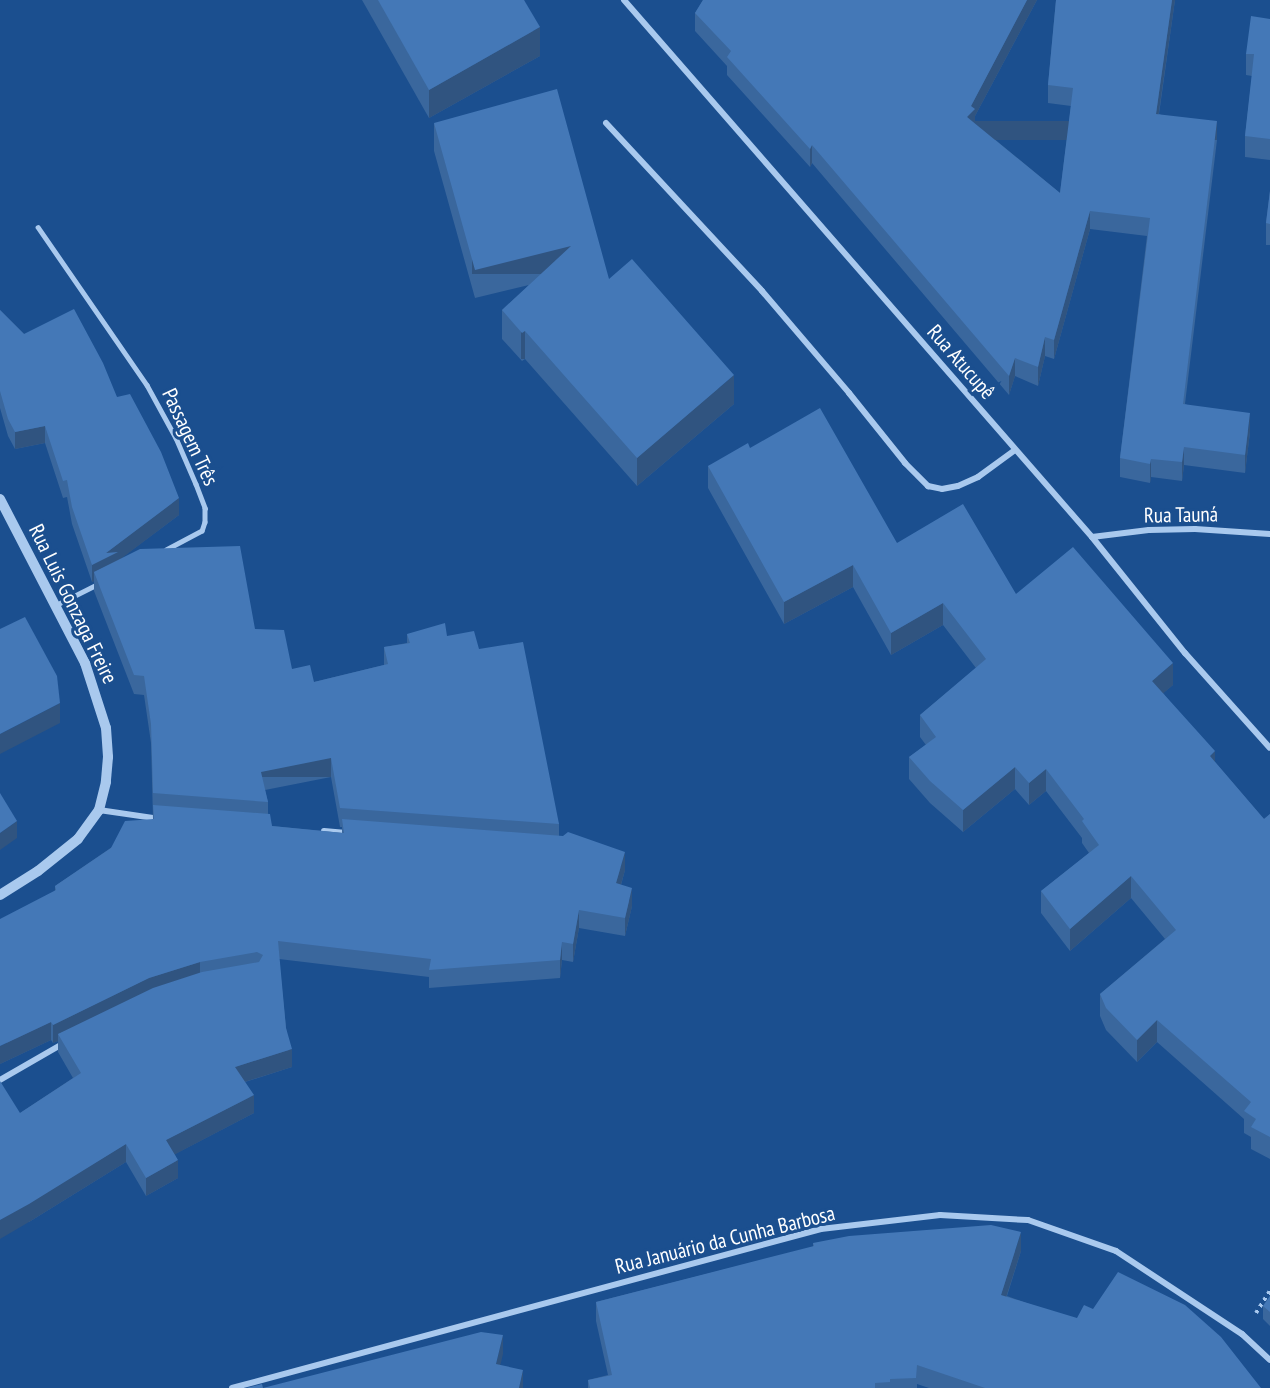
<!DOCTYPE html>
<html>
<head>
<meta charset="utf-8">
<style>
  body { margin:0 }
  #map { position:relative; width:1270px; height:1388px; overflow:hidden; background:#1b4f8f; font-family:"PT Sans Narrow",sans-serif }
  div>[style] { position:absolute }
  .path>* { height:4px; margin-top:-2px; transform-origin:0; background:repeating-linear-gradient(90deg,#a9c9ee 0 3px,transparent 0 7.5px) }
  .service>* { height:4.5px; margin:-2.25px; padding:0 2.25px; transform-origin:2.25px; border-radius:2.25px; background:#a9c9ee }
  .minor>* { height:6px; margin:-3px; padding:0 3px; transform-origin:3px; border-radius:3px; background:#a9c9ee }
  .tertiary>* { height:10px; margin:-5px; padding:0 5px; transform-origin:5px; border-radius:5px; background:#a9c9ee }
  .wall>* { inset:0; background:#3a679d }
  .shaded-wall>* { inset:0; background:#305480; transform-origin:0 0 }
  .building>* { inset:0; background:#4478b7 }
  span { translate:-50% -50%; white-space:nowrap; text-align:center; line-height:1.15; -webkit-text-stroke:6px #1b4f8f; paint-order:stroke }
  .street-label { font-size:21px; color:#fff }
</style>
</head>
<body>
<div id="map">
  <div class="path">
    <div style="left:1256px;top:1313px;width:26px;rotate:-58deg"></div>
  </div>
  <div class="service">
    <div style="left:38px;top:227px;width:192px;rotate:55.4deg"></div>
    <div style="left:147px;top:385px;width:60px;rotate:61.3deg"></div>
    <div style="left:176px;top:438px;width:50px;rotate:66.5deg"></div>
    <div style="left:196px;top:484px;width:26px;rotate:69deg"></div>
    <div style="left:205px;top:508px;width:14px;rotate:90deg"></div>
    <div style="left:205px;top:522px;width:9px;rotate:108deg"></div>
    <div style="left:202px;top:531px;width:40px;rotate:152deg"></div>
    <div style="left:56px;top:605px;width:49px;rotate:-26.6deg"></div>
  </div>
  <div class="minor">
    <div style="left:624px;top:0;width:712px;rotate:48.93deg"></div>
    <div style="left:1092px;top:537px;width:149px;rotate:51.3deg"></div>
    <div style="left:1185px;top:653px;width:127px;rotate:48.2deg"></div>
    <div style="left:606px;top:123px;width:229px;rotate:47.1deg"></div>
    <div style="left:762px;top:291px;width:134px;rotate:49.5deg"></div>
    <div style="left:849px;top:393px;width:90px;rotate:51.3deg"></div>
    <div style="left:905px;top:463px;width:33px;rotate:45deg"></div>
    <div style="left:928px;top:486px;width:14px;rotate:12deg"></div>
    <div style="left:942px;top:489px;width:16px;rotate:-11deg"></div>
    <div style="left:958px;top:486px;width:22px;rotate:-24deg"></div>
    <div style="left:978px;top:477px;width:46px;rotate:-36.1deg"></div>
    <div style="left:1092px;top:537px;width:57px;rotate:-7deg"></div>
    <div style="left:1149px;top:530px;width:46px;rotate:-1.2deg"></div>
    <div style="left:1195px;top:529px;width:75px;rotate:3.8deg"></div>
    <div style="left:99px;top:810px;width:63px;rotate:8.3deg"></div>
    <div style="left:324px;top:831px;width:25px;rotate:5deg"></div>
    <div style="left:0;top:1080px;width:74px;rotate:-30deg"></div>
    <div style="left:232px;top:1388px;width:610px;rotate:-15.11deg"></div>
    <div style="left:821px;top:1229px;width:120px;rotate:-6.7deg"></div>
    <div style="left:940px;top:1215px;width:88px;rotate:3.3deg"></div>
    <div style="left:1028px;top:1220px;width:93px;rotate:19.4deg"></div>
    <div style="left:1116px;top:1251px;width:151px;rotate:33.4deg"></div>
    <div style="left:1242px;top:1334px;width:38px;rotate:43deg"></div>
  </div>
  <div class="tertiary">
    <div style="left:0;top:499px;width:185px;rotate:62.6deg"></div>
    <div style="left:85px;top:663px;width:68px;rotate:72.1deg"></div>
    <div style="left:106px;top:728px;width:29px;rotate:86deg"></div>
    <div style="left:108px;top:757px;width:25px;rotate:95deg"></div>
    <div style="left:106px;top:782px;width:29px;rotate:104deg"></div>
    <div style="left:99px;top:810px;width:36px;rotate:126deg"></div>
    <div style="left:78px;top:839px;width:51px;rotate:141.3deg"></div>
    <div style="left:38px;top:871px;width:45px;rotate:147.7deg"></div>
  </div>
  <div class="wall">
    <div style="clip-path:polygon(362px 0,524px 0,540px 56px,429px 118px)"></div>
    <div style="clip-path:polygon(703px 0,1037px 0,975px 116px,975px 123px,1060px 193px,1071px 106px,1048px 103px,1048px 85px,1056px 0,1175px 0,1159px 114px,1217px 140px,1185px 404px,1250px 432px,1245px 473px,1184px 465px,1182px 481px,1151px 477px,1150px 483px,1120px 477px,1120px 458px,1147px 236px,1090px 229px,1054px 359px,1045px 356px,1038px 386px,1015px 376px,1009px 395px,812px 163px,810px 167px,727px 75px,727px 66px,695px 31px,695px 13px)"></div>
    <div style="clip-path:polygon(1270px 19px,1270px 160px,1245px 157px,1245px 136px,1252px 76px,1246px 75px,1246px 54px)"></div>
    <div style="clip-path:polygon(434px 123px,609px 279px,734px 404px,637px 486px,525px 359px,522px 361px,502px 339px,502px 310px,529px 285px,475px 298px,434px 151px)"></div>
    <div style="clip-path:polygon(1270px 191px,1270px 245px,1266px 245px,1266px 223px)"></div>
    <div style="clip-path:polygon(evenodd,0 310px,24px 334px,117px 397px,179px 515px,120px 559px,255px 629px,292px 669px,314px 682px,384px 665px,384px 647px,407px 643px,407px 634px,447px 636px,479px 649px,559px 824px,559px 836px,625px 870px,621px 885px,632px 906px,625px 936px,579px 928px,573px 962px,562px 960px,560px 978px,429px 988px,429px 977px,279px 959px,286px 1028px,292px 1067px,245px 1082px,254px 1113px,175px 1154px,178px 1178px,146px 1196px,126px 1162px,29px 1222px,20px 1113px,73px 1078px,58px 1052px,58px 1041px,53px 1043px,51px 1040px,0 1064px,55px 890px,55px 886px,153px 819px,151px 743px,144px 695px,134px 694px,94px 591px,94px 581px,92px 582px,72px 524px,67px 497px,63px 498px,45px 443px,15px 449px,8px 436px,0 408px,0 310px,331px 777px,340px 827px,342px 827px,342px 833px,272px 826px,268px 814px,268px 802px,265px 790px,331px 777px)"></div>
    <div style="clip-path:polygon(750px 448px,897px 543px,1016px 594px,1173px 685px,1163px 693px,1215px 762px,1264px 819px,1270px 814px,1270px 1159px,1251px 1149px,1251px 1137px,1244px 1133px,1244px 1119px,1157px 1042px,1137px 1062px,1106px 1030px,1100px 1016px,1100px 994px,1165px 939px,1131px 898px,1070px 951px,1041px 913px,1041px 891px,1089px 853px,1082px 843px,1082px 838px,1046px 791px,1029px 805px,1015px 789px,963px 832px,930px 803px,909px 779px,909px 757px,926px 745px,920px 737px,920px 715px,976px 668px,943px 625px,891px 655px,853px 587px,784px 624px,708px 488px,708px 466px)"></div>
    <div style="clip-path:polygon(813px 1243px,1021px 1251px,1007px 1296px,1261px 1388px,929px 1388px,917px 1384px,917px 1388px,588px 1388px,588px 1380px,608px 1375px,596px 1321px,596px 1302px,813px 1247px)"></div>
    <div style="clip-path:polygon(1270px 1296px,1270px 1326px,1263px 1319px,1263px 1306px)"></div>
  </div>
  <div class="shaded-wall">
    <div style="clip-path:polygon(1027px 0,1037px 0,975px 116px,975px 128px,967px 117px,971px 106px)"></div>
    <div style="clip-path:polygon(1172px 0,1175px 0,1156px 132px,1156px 114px)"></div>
    <div style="clip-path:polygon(540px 27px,540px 56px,429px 118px,429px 90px)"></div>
    <div style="left:1217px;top:121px;width:19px;height:285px;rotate:90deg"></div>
    <div style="clip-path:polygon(812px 145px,812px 163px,810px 167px,810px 149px)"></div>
    <div style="clip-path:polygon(1090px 211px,1090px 229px,1054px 359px,1054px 340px)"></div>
    <div style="left:571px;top:246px;width:28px;height:99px;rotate:90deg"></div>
    <div style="left:525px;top:331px;width:28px;height:4px;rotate:90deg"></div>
    <div style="clip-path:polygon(1045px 337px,1045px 356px,1038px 386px,1038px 367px)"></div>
    <div style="clip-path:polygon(1015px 358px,1015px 376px,1009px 395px,1009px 376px)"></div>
    <div style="clip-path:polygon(734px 375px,734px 404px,637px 486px,637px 458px)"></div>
    <div style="clip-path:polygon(1250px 413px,1250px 432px,1245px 473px,1245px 455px)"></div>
    <div style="clip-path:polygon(45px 426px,45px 443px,15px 449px,15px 432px)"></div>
    <div style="clip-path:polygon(1184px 447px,1184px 465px,1182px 481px,1182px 462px)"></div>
    <div style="clip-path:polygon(1151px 459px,1151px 477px,1150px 483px,1150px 464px)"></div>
    <div style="clip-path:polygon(179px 498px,179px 515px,118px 561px,94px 572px,94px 581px,92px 582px,92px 565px,106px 553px)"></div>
    <div style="clip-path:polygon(853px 565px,853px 587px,784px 624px,784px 602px)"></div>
    <div style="clip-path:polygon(943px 603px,943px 625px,891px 655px,891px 633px)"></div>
    <div style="clip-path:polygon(1173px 663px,1173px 685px,1152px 703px,1152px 681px)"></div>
    <div style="clip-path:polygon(60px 703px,60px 723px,0 754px,0 734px)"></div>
    <div style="clip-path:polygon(1215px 751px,1215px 773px,1210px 756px)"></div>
    <div style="left:331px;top:758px;width:19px;height:71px;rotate:90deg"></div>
    <div style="clip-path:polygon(1015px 767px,1015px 789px,963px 832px,963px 810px)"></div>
    <div style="clip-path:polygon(1046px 769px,1046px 791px,1029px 805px,1029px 783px)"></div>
    <div style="clip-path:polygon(17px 821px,17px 838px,0 850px,0 833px)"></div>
    <div style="clip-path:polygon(625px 852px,625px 870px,616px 902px,616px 883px)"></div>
    <div style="clip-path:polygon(1131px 876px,1131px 898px,1070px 951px,1070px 929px)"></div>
    <div style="clip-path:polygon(632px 888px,632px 906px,625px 936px,625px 918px)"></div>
    <div style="clip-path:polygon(579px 910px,579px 928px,573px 962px,573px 944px)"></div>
    <div style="clip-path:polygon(562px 942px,562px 960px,560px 978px,560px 960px)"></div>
    <div style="clip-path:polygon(200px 962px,200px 980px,58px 1034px,58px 1041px,53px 1043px,53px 1025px,149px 978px)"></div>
    <div style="clip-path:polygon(1157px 1020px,1157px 1042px,1137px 1062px,1137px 1040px)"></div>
    <div style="clip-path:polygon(51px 1022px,51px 1040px,0 1064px,0 1046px)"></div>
    <div style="clip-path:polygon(292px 1049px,292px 1067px,235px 1085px,235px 1067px)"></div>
    <div style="clip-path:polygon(254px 1095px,254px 1113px,166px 1159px,166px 1140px)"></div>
    <div style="clip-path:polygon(126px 1144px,126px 1162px,29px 1222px,0 1239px,0 1220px)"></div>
    <div style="clip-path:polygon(178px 1160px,178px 1178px,146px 1196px,146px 1178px)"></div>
    <div style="clip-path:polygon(1021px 1232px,1021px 1251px,1001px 1313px,1001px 1295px)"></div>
    <div style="clip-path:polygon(503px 1335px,503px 1354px,496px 1383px,496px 1364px)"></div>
    <div style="clip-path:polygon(523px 1370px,523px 1388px,519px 1388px)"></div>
  </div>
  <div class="building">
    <div style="clip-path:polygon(378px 0,524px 0,540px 27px,429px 90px)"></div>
    <div style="clip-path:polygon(703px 0,1027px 0,971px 106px,975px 109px,967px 117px,1060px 193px,1073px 88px,1048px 85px,1056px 0,1172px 0,1156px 114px,1217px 121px,1183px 404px,1250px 413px,1245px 455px,1184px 447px,1182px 462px,1151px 459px,1150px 464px,1120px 458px,1150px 218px,1090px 211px,1054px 340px,1045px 337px,1038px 367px,1015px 358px,1009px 376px,812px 145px,810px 149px,727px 57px,731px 51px,695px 13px)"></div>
    <div style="clip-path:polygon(1251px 16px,1270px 19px,1270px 139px,1245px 136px,1254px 54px,1246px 54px)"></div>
    <div style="clip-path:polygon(557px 89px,609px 279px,632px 259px,734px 375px,637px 458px,525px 331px,522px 333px,502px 310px,571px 246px,475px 270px,434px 123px)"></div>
    <div style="clip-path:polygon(1270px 191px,1270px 224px,1266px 223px)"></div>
    <div style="clip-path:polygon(74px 309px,103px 363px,117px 397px,130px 394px,161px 452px,179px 498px,106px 553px,118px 552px,92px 565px,72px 507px,67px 480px,63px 481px,45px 426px,15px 432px,8px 419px,0 391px,0 310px,24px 334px)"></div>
    <div style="clip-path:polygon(820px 408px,897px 543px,963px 504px,1016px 594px,1073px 547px,1173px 663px,1152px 681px,1215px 751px,1210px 756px,1264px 819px,1270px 814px,1270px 1137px,1251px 1127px,1256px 1119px,1244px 1111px,1251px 1102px,1157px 1020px,1137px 1040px,1106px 1008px,1100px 994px,1176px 930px,1131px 876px,1070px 929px,1041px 891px,1099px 845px,1082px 821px,1084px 819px,1046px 769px,1029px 783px,1015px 767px,963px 810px,930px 781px,909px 757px,936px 737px,920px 715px,986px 659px,943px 603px,891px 633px,853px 565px,784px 602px,708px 466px,748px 443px,750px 448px)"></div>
    <div style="clip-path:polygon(240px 546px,255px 629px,284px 630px,292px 669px,310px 665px,314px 682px,388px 664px,384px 647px,410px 643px,407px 634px,445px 623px,447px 636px,474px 631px,479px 649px,523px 642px,559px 824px,340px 808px,331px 758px,261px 772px,268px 802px,153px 793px,151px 724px,144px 676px,134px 675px,94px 572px,140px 549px)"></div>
    <div style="clip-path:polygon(25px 617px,57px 676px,60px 703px,0 734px,0 629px)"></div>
    <div style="clip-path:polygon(0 793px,17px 821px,0 833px)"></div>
    <div style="clip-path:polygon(153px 805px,270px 814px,272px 826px,344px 833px,342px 819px,563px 836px,568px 832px,625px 852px,616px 883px,632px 888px,625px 918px,579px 910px,573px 944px,562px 942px,560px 960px,429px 970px,431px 959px,278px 941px,286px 1028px,292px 1049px,235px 1067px,254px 1095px,166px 1140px,178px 1160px,146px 1178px,126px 1144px,29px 1204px,0 1220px,0 1081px,20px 1113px,81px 1073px,58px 1034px,153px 988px,202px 972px,259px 962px,263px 955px,257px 952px,200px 962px,149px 978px,53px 1025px,51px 1022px,0 1046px,0 919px,56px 890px,55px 886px,111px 848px,125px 821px,154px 819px)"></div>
    <div style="clip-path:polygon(991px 1225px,1021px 1232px,1001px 1295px,1077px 1318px,1084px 1305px,1093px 1309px,1118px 1272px,1185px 1305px,1221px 1337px,1261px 1388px,985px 1388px,917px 1365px,916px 1378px,890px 1379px,890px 1382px,875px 1383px,875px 1388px,590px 1388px,588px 1380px,612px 1375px,596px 1302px,814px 1246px,813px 1243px,849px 1236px)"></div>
    <div style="clip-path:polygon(1270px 1296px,1270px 1312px,1263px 1306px)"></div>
    <div style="clip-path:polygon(481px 1332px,503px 1335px,496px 1364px,523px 1370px,519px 1388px,246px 1388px,262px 1384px,263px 1388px)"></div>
  </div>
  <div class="street-label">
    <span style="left:961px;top:362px;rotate:49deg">Rua Atucupê</span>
    <span style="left:190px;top:437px;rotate:65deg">Passagem Três</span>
    <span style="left:1181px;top:515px;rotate:-1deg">Rua Tauná</span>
    <span style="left:73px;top:604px;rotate:64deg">Rua Luis Gonzaga Freire</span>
    <span style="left:725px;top:1240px;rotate:-14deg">Rua Januário da Cunha Barbosa</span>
  </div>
</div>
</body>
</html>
